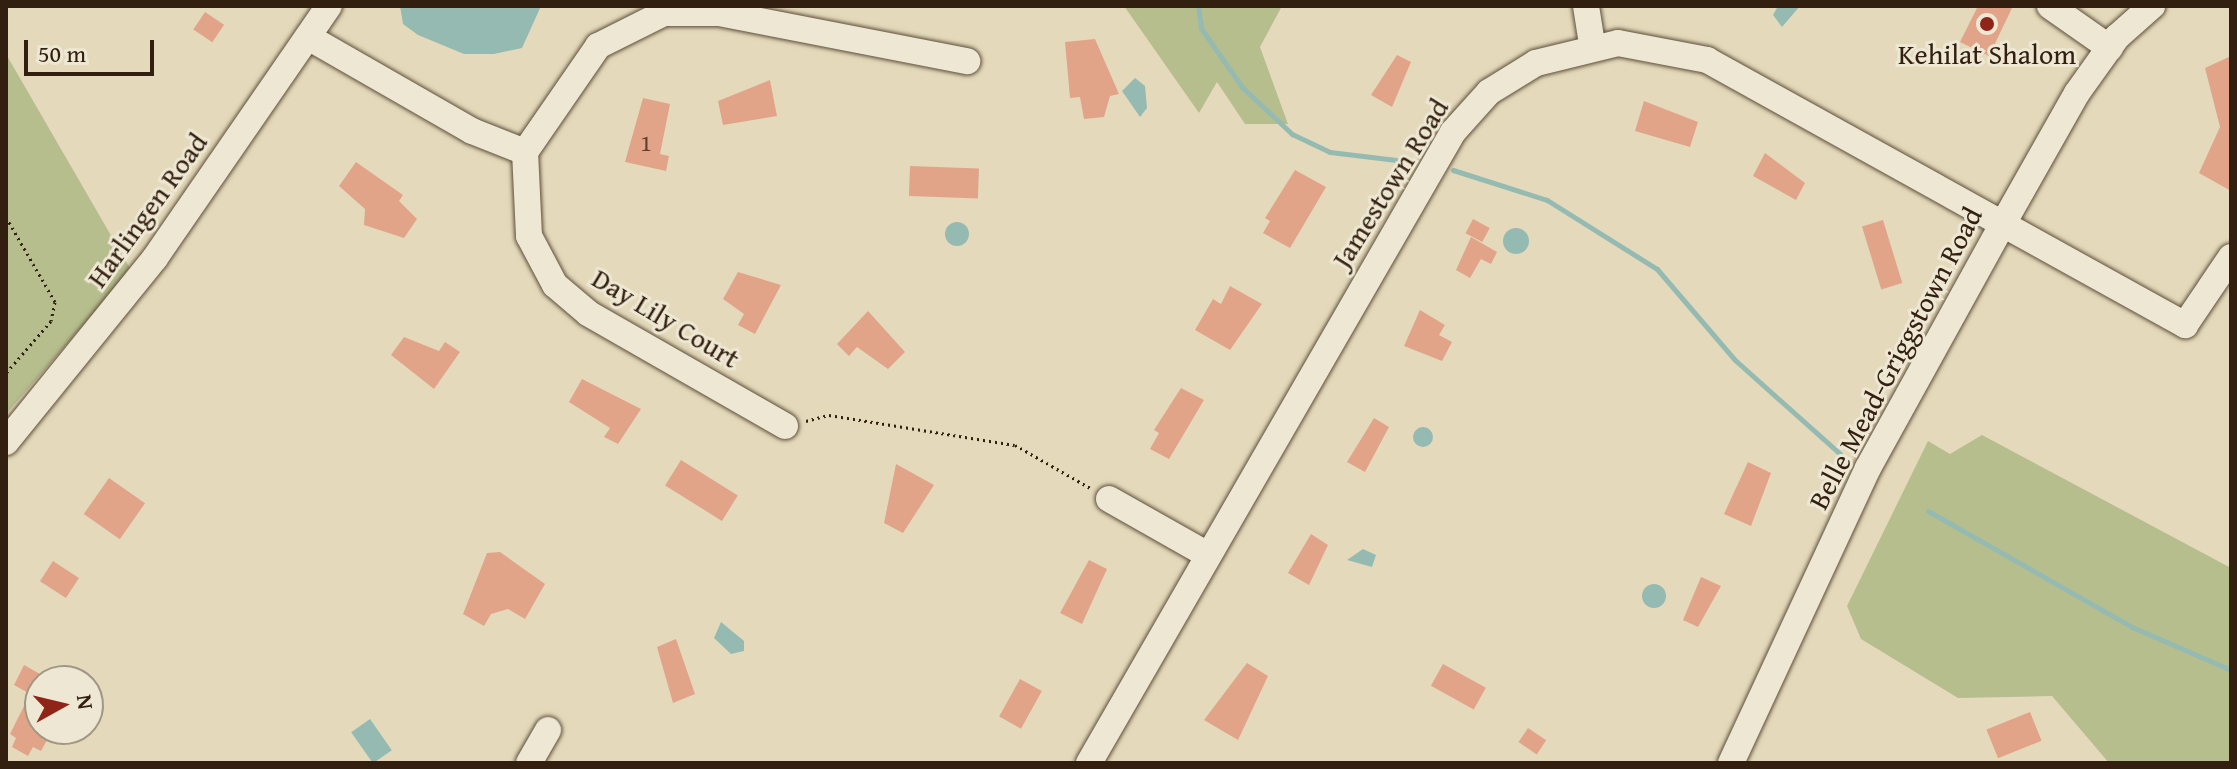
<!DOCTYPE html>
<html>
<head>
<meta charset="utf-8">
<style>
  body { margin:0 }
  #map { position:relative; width:2237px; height:769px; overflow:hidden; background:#e4dabb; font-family:"Gentium Book Plus",serif }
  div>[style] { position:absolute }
  .green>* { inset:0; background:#b7be8e }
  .water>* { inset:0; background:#95bab1; transform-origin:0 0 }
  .round { border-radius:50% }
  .stream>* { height:5px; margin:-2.5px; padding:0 2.5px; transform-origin:2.5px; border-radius:2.5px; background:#95bab1 }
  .building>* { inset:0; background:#e1a488; transform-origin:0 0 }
  .path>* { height:3px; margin-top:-1.5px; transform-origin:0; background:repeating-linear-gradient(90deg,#321f0f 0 2px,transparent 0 6px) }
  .roads { filter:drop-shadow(0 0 2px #5e4e3a) drop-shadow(0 0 2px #5e4e3a) }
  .minor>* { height:26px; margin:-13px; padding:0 13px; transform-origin:13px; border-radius:13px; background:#ede7d3 }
  .dots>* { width:22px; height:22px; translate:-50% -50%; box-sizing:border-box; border:4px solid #ede7d3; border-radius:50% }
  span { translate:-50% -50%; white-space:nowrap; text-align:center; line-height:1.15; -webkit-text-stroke:6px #ede7d3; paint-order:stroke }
  .number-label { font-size:24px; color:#5e402d }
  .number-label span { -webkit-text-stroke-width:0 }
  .poi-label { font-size:28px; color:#321f0f }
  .street-label { font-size:28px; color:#321f0f }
  .frame { position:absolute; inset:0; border:8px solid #321f0f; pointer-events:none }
  .north { position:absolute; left:24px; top:665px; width:80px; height:80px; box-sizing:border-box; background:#ede7d3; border:2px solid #a29785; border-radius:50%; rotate:82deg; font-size:22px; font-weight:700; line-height:32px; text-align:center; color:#321f0f }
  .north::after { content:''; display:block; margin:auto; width:28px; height:36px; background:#8f2418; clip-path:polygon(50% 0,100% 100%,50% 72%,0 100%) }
  .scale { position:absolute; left:24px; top:40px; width:130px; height:36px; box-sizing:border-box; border:4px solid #321f0f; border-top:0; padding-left:10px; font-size:24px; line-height:28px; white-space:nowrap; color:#321f0f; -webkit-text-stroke:6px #ede7d3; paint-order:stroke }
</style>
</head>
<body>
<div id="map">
  <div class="green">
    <div style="clip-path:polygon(1124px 6px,1282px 6px,1260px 47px,1288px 124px,1245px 124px,1217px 82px,1199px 113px)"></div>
    <div style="clip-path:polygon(6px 54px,131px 270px,6px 414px)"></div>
    <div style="clip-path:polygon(1982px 435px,2231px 568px,2231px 763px,2109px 763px,2052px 696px,1958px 698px,1861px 639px,1847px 606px,1928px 441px,1950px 454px)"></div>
  </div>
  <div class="water">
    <div style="clip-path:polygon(400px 6px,541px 6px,522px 48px,494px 54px,464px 54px,418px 35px,403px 24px)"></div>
    <div style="clip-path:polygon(1778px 6px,1800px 6px,1782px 27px,1773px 15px)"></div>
    <div style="clip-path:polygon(1135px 78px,1145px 86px,1147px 108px,1140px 117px,1122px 91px)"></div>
    <div class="round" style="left:945px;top:222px;width:24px;height:24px"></div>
    <div class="round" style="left:1503px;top:228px;width:26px;height:26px"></div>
    <div class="round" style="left:1413px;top:427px;width:20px;height:20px"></div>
    <div style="clip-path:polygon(1363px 549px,1376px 555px,1372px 567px,1347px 560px)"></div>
    <div class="round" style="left:1642px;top:584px;width:24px;height:24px"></div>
    <div style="clip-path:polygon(721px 622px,744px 641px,744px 651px,731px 654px,714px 638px)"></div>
    <div style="left:370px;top:719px;width:38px;height:23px;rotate:55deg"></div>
  </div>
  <div class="stream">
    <div style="left:1198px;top:6px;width:22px;rotate:82deg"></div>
    <div style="left:1201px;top:28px;width:72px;rotate:55.2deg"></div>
    <div style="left:1242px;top:87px;width:69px;rotate:43.2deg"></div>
    <div style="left:1292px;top:134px;width:42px;rotate:25.3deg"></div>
    <div style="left:1330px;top:152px;width:75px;rotate:6.9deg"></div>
    <div style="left:1453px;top:170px;width:99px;rotate:17.7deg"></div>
    <div style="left:1547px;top:200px;width:130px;rotate:32.1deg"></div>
    <div style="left:1657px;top:269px;width:120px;rotate:49.4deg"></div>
    <div style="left:1735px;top:360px;width:141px;rotate:41.8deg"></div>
    <div style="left:1928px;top:511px;width:235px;rotate:29.6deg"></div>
    <div style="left:2132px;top:627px;width:108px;rotate:23.5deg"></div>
  </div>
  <div class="building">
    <div style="clip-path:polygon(1978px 6px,2013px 6px,1989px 56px,1960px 42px)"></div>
    <div style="left:205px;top:12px;width:23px;height:21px;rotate:34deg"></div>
    <div style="clip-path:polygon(1095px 39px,1119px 94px,1110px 96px,1104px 117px,1084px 119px,1080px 97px,1070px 98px,1065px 42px)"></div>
    <div style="clip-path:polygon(1397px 55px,1411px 62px,1392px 107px,1371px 95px)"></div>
    <div style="clip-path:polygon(2231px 56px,2231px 191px,2199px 173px,2220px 127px,2205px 68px)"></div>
    <div style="clip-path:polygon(770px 80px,777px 116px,723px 125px,718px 101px)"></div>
    <div style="clip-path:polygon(643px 98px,670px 104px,660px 154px,669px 156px,666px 171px,625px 162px)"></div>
    <div style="clip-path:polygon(1644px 101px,1698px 122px,1690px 147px,1635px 131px)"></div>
    <div style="clip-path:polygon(1765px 153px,1805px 183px,1796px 200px,1753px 176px)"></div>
    <div style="clip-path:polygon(356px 162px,403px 195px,399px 201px,417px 219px,404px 238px,364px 225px,365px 209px,339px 186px)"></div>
    <div style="left:910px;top:166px;width:69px;height:30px;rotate:2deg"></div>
    <div style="clip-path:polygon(1295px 170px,1326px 187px,1290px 248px,1263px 233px,1270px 221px,1265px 218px)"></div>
    <div style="left:1473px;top:219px;width:19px;height:16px;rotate:28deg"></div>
    <div style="left:1883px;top:220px;width:66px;height:22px;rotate:73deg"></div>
    <div style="clip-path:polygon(1471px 237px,1497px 252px,1491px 264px,1481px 259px,1470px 278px,1456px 270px)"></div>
    <div style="clip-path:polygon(738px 272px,781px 285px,755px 334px,738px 325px,744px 314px,723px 299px)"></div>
    <div style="clip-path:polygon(1230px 286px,1262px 304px,1230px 350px,1195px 330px,1213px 299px,1221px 304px)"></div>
    <div style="clip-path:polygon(1420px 310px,1445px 325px,1439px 335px,1452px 342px,1442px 361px,1404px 346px)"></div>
    <div style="clip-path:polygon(868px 311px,905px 352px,888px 369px,857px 347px,849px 356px,837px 344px)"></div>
    <div style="clip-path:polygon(404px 337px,439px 351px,445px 342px,460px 352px,434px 389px,391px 355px)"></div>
    <div style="clip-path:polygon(582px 379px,641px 409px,618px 444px,604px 437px,610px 428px,569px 402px)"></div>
    <div style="clip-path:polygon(1181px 388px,1204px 400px,1169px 459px,1150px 449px,1159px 433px,1154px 430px)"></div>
    <div style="clip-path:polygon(1374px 418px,1389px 427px,1365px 472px,1347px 462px)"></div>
    <div style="left:681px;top:460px;width:67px;height:30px;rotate:32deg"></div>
    <div style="clip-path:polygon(1748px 462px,1771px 473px,1751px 526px,1724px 514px)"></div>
    <div style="clip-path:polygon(896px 464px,934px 485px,903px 533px,884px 523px)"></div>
    <div style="left:109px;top:478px;width:44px;height:44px;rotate:35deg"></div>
    <div style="clip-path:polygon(1311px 534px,1328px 545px,1309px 585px,1288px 573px)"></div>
    <div style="clip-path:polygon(500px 552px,545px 584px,525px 619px,508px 609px,491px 614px,484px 626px,463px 614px,487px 553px)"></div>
    <div style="clip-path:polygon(1089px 560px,1107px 569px,1082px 624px,1060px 613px)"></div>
    <div style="left:53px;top:561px;width:31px;height:24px;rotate:33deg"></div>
    <div style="clip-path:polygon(1701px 577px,1721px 586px,1698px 627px,1683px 620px)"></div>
    <div style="clip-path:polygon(676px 639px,695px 694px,673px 703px,657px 647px)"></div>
    <div style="clip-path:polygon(1247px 663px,1268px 676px,1238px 740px,1204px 720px)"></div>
    <div style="left:1443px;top:664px;width:49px;height:25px;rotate:29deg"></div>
    <div style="clip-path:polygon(24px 665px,40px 674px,40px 729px,53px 729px,41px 751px,33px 747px,28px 756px,12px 747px,16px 738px,10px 734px,30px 694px,14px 685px)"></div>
    <div style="left:1020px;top:679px;width:25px;height:43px;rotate:29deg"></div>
    <div style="left:2030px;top:712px;width:31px;height:47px;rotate:68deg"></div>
    <div style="left:1528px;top:728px;width:22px;height:17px;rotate:34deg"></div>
  </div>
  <div class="path">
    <div style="left:6px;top:217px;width:98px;rotate:60deg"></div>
    <div style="left:55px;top:302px;width:19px;rotate:102deg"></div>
    <div style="left:51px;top:321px;width:69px;rotate:130.9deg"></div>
    <div style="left:806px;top:421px;width:24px;rotate:-15deg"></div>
    <div style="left:829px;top:415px;width:188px;rotate:9.2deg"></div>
    <div style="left:1015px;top:445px;width:89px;rotate:29.7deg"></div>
  </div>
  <div class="roads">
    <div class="minor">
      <div style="left:1586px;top:6px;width:38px;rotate:81deg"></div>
      <div style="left:2050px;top:6px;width:73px;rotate:35deg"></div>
      <div style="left:308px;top:37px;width:189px;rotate:29.8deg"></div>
      <div style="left:472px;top:131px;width:57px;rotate:21.6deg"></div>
      <div style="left:785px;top:426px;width:227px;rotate:-150.2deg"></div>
      <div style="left:588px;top:313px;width:43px;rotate:-139.7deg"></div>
      <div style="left:555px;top:285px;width:55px;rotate:-118deg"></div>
      <div style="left:529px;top:236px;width:84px;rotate:-92.7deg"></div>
      <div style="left:525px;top:152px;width:129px;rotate:-55.4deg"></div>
      <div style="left:598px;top:46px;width:74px;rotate:-26.6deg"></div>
      <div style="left:664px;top:13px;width:55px"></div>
      <div style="left:719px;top:13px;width:253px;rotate:11deg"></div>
      <div style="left:6px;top:442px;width:237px;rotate:-51deg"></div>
      <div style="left:155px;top:258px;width:306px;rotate:-55.4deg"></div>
      <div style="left:1109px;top:499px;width:114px;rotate:29.5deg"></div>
      <div style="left:529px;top:763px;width:38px;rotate:-60deg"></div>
      <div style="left:1089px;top:763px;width:728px;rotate:-60.02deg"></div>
      <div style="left:1453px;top:132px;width:54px;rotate:-48deg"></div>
      <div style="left:1489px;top:92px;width:55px;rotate:-31.7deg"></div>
      <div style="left:1536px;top:63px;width:84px;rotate:-13.7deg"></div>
      <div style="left:1618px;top:43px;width:91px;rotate:10.8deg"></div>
      <div style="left:1707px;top:60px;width:547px;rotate:29deg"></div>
      <div style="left:2185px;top:325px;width:82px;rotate:-55.9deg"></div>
      <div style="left:1731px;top:763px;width:325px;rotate:-65.1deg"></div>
      <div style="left:1868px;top:468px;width:281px;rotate:-61.1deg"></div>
      <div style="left:2004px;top:222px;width:148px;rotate:-60.5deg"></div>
      <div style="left:2077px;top:93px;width:69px;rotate:-54.5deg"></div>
      <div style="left:2117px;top:37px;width:47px;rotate:-41.5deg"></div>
    </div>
  </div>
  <div class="dots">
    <div style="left:1987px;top:24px;background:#8f2418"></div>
  </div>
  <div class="number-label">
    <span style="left:646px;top:143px">1</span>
  </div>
  <div class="poi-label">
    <span style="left:1987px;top:54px">Kehilat Shalom</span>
  </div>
  <div class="street-label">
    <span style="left:1390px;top:183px;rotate:-58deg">Jamestown Road</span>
    <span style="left:147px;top:210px;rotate:-54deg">Harlingen Road</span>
    <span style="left:666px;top:318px;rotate:31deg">Day Lily Court</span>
    <span style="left:1895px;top:358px;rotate:-62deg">Belle Mead-Griggstown Road</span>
  </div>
  <div class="frame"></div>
  <div class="north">N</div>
  <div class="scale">50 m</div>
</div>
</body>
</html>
